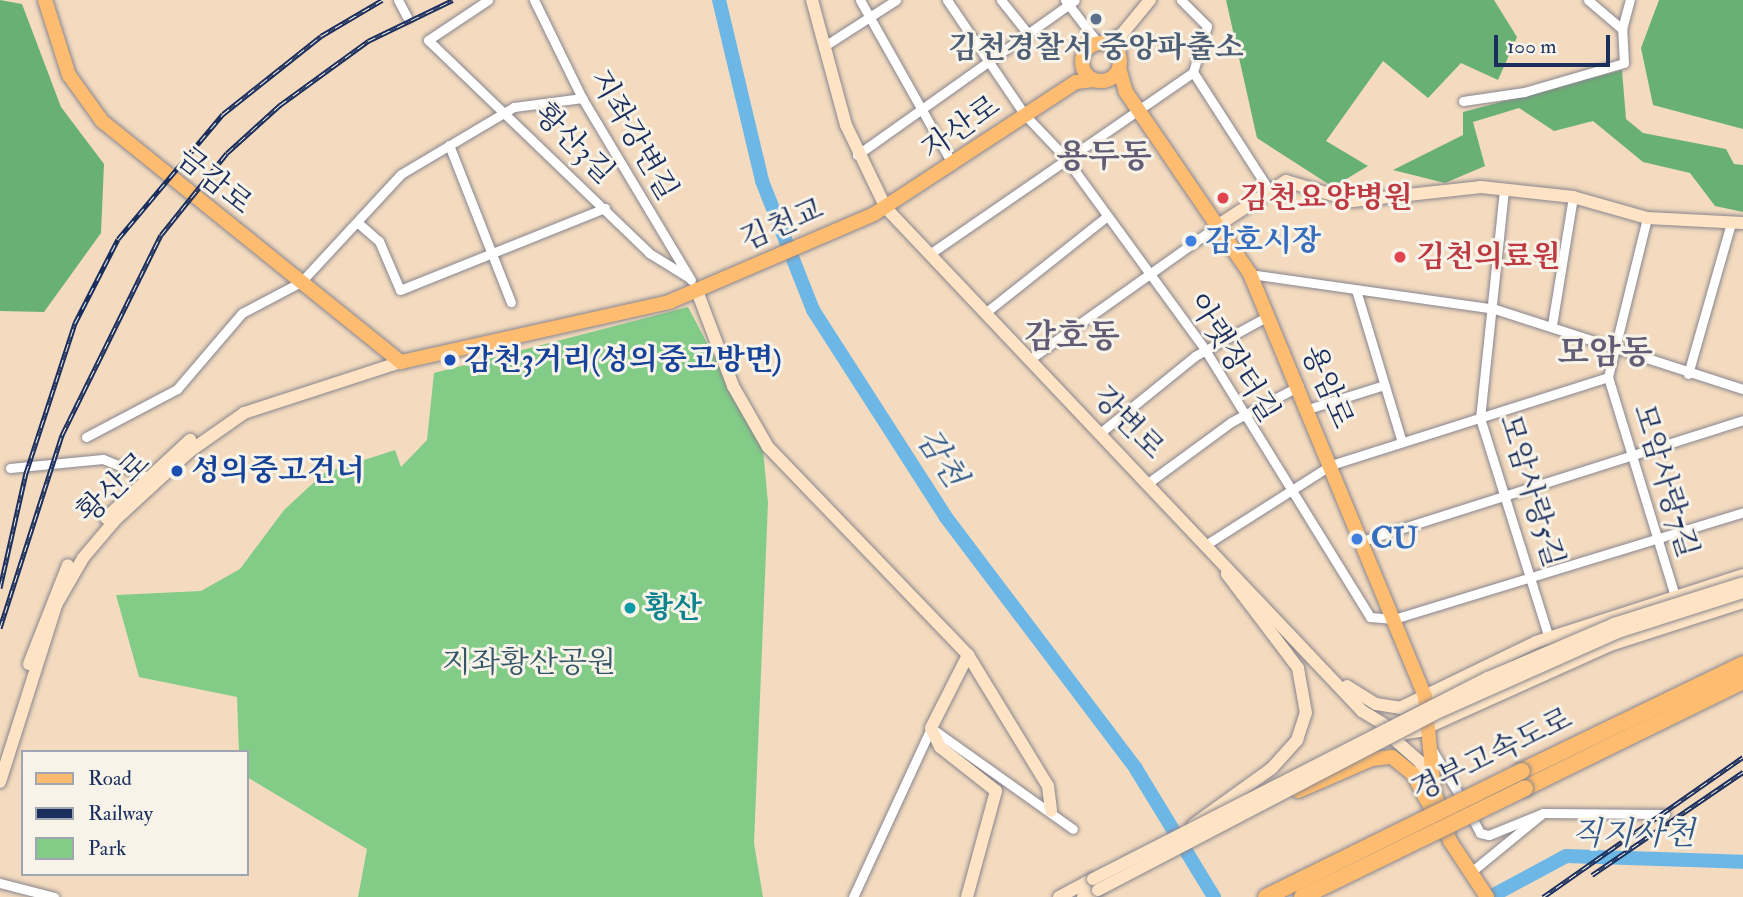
<!DOCTYPE html>
<html>
<head>
<meta charset="utf-8">
<style>
  body { margin:0 }
  #map { position:relative; width:1743px; height:897px; overflow:hidden; background:#f4dbbf; font-family:"IM FELL Double Pica","Noto Serif KR",serif }
  div>[style] { position:absolute }
  .green>* { inset:0; background:#82cc88 }
  .forest>* { inset:0; background:#69b074 }
  .river>* { height:14px; margin:-7px; padding:0 7px; transform-origin:7px; border-radius:7px; background:#6db7e6 }
  .roads { filter:drop-shadow(0 0 2px #88858e) drop-shadow(0 0 2px #88858e) }
  .street>* { height:9px; margin:-4.5px; padding:0 4.5px; transform-origin:4.5px; border-radius:4.5px; background:#fff }
  .secondary>* { height:12px; margin:-6px; padding:0 6px; transform-origin:6px; border-radius:6px; background:#fee4c5 }
  .primary>* { height:14px; margin:-7px; padding:0 7px; transform-origin:7px; border-radius:7px; background:#fdbc6f }
  .primary>.ring { margin:-7px; padding:0; box-sizing:content-box; background:none; border:14px solid #fdbc6f; border-radius:50% }
  .highway>* { height:16px; margin:-8px; padding:0 8px; transform-origin:8px; border-radius:8px; background:#fdbc6f }
  .rail>* { height:5px; margin-top:-2.5px; transform-origin:0; background:repeating-linear-gradient(90deg,#f7f3e8 0 8px,#1b2f5e 0 16px); box-sizing:border-box; border-block:2px solid #1b2f5e }
  .bridges { filter:drop-shadow(0 0 2px #88858e) drop-shadow(0 0 2px #88858e) }
  .secondary-bridge>* { height:12px; margin:-6px; padding:0 6px; transform-origin:6px; border-radius:6px; background:#fee4c5 }
  .highway-bridge>* { height:16px; margin:-8px; padding:0 8px; transform-origin:8px; border-radius:8px; background:#fdbc6f }
  .dots>* { width:19px; height:19px; translate:-50% -50%; box-sizing:border-box; border:4px solid #f7f3e8; border-radius:50% }
  span { translate:-50% -50%; white-space:nowrap; text-align:center; line-height:1.15; -webkit-text-stroke:6px #f7f3e8; paint-order:stroke }
  .service-label { font-size:30px; color:#4e5e75; font-weight:700 }
  .street-label { font-size:30px; color:#1b2f5e }
  .health-label { font-size:30px; color:#be3a42; font-weight:700 }
  .left { translate:0 -50%; text-align:left }
  .shop-label { font-size:30px; color:#366cbe; font-weight:700 }
  .transit-label { font-size:30px; color:#164399; font-weight:700 }
  .culture-label { font-size:30px; color:#0d838f; font-weight:700 }
  .park-label { font-size:30px; color:#355668 }
  .water-label { font-size:32px; color:#345887; font-style:italic }
  .quarter-label { font-size:33px; color:#625d76; font-weight:700 }
  .legend { position:absolute; left:21px; top:750px; width:228px; height:126px; box-sizing:border-box; background:#f7f3e8; border:2px solid #9fa5b1; margin:0; padding:9px 12px; list-style:none; font-size:21px; color:#1b2f5e }
  .legend li { display:flex; align-items:center; gap:14px; height:35px }
  .legend b { width:35px; border:2px solid #9fa5b1 }
  .scale { position:absolute; left:1494px; top:35px; width:116px; height:32px; box-sizing:border-box; border:4px solid #1b2f5e; border-top:0; padding-left:9px; font-size:21px; line-height:24px; white-space:nowrap; color:#1b2f5e; -webkit-text-stroke:5px #f7f3e8; paint-order:stroke }
</style>
</head>
<body>
<div id="map">
  <div class="green">
    <div style="clip-path:polygon(688px 307px,763px 449px,768px 503px,754px 843px,763px 897px,358px 897px,367px 849px,247px 777px,247px 752px,239px 752px,237px 697px,139px 677px,116px 595px,201px 591px,240px 569px,284px 510px,324px 473px,395px 450px,401px 467px,427px 440px,434px 373px)"></div>
  </div>
  <div class="forest">
    <div style="clip-path:polygon(0 0,22px 4px,61px 107px,104px 164px,101px 233px,44px 312px,0 311px)"></div>
    <div style="clip-path:polygon(1226px 0,1494px 0,1517px 37px,1498px 80px,1461px 63px,1428px 98px,1383px 61px,1326px 141px,1368px 166px,1333px 187px,1257px 138px)"></div>
    <div style="clip-path:polygon(1659px 0,1743px 0,1743px 129px,1653px 105px,1641px 48px)"></div>
    <div style="clip-path:polygon(1622px 70px,1626px 119px,1643px 133px,1726px 149px,1734px 164px,1743px 165px,1743px 212px,1715px 206px,1690px 173px,1643px 162px,1593px 121px,1554px 131px,1519px 108px,1473px 122px,1485px 166px,1445px 183px,1393px 170px,1463px 135px,1463px 112px)"></div>
  </div>
  <div class="river">
    <div style="left:719px;top:0;width:186px;rotate:76.6deg"></div>
    <div style="left:762px;top:181px;width:139px;rotate:68.4deg"></div>
    <div style="left:813px;top:310px;width:245px;rotate:57.3deg"></div>
    <div style="left:945px;top:516px;width:317px;rotate:52.9deg"></div>
    <div style="left:1136px;top:769px;width:150px;rotate:58.6deg"></div>
    <div style="left:1490px;top:897px;width:86px;rotate:-28.3deg"></div>
    <div style="left:1566px;top:856px;width:177px;rotate:1.9deg"></div>
  </div>
  <div class="roads">
    <div class="street">
      <div style="left:398px;top:0;width:19px;rotate:62deg"></div>
      <div style="left:488px;top:0;width:72px;rotate:146.3deg"></div>
      <div style="left:428px;top:40px;width:307px;rotate:43.9deg"></div>
      <div style="left:649px;top:253px;width:46px;rotate:31.6deg"></div>
      <div style="left:534px;top:0;width:109px;rotate:63.9deg"></div>
      <div style="left:582px;top:98px;width:212px;rotate:59.1deg"></div>
      <div style="left:860px;top:0;width:189px;rotate:60.6deg"></div>
      <div style="left:947px;top:0;width:139px;rotate:55.9deg"></div>
      <div style="left:1025px;top:115px;width:57px;rotate:46.4deg"></div>
      <div style="left:1064px;top:156px;width:238px;rotate:53.9deg"></div>
      <div style="left:1204px;top:348px;width:316px;rotate:58.3deg"></div>
      <div style="left:1370px;top:617px;width:24px;rotate:5deg"></div>
      <div style="left:1394px;top:619px;width:365px;rotate:-17deg"></div>
      <div style="left:1001px;top:0;width:45px;rotate:51.3deg"></div>
      <div style="left:1065px;top:0;width:54px;rotate:52.5deg"></div>
      <div style="left:1588px;top:0;width:45px;rotate:40.5deg"></div>
      <div style="left:823px;top:47px;width:87px;rotate:-32.8deg"></div>
      <div style="left:1193px;top:72px;width:140px;rotate:57.2deg"></div>
      <div style="left:1463px;top:101px;width:62px;rotate:-8.4deg"></div>
      <div style="left:1524px;top:92px;width:104px;rotate:-16.2deg"></div>
      <div style="left:1624px;top:63px;width:34px;rotate:-93deg"></div>
      <div style="left:1622px;top:29px;width:30px;rotate:-75deg"></div>
      <div style="left:449px;top:145px;width:169px;rotate:68.5deg"></div>
      <div style="left:857px;top:155px;width:267px;rotate:-35.4deg"></div>
      <div style="left:1504px;top:190px;width:229px;rotate:96deg"></div>
      <div style="left:1480px;top:418px;width:231px;rotate:72.6deg"></div>
      <div style="left:1647px;top:218px;width:164px;rotate:103.8deg"></div>
      <div style="left:1608px;top:377px;width:229px;rotate:73deg"></div>
      <div style="left:357px;top:222px;width:29px;rotate:41deg"></div>
      <div style="left:379px;top:241px;width:53px;rotate:66.8deg"></div>
      <div style="left:400px;top:290px;width:221px;rotate:-21.8deg"></div>
      <div style="left:931px;top:253px;width:318px;rotate:-34.6deg"></div>
      <div style="left:1193px;top:72px;width:48px;rotate:-73.1deg"></div>
      <div style="left:1207px;top:26px;width:37px;rotate:-135deg"></div>
      <div style="left:1250px;top:274px;width:247px;rotate:8.1deg"></div>
      <div style="left:1495px;top:309px;width:261px;rotate:17.9deg"></div>
      <div style="left:1356px;top:290px;width:159px;rotate:73.2deg"></div>
      <div style="left:985px;top:313px;width:154px;rotate:-38.4deg"></div>
      <div style="left:1552px;top:325px;width:130px;rotate:-80.7deg"></div>
      <div style="left:1030px;top:359px;width:233px;rotate:-35.4deg"></div>
      <div style="left:1688px;top:374px;width:157px;rotate:-74.1deg"></div>
      <div style="left:1308px;top:409px;width:80px;rotate:-17.5deg"></div>
      <div style="left:1100px;top:433px;width:122px;rotate:-39deg"></div>
      <div style="left:1195px;top:356px;width:83px;rotate:-28.7deg"></div>
      <div style="left:86px;top:437px;width:103px;rotate:-27.8deg"></div>
      <div style="left:177px;top:389px;width:100px;rotate:-49.5deg"></div>
      <div style="left:242px;top:313px;width:67px;rotate:-27.7deg"></div>
      <div style="left:301px;top:282px;width:147px;rotate:-47.2deg"></div>
      <div style="left:401px;top:174px;width:131px;rotate:-30.7deg"></div>
      <div style="left:514px;top:107px;width:69px;rotate:-7.5deg"></div>
      <div style="left:10px;top:468px;width:93px;rotate:-5.5deg"></div>
      <div style="left:103px;top:459px;width:48px;rotate:22.2deg"></div>
      <div style="left:1148px;top:483px;width:103px;rotate:-36.3deg"></div>
      <div style="left:1231px;top:422px;width:77px;rotate:-27.9deg"></div>
      <div style="left:1362px;top:541px;width:400px;rotate:-17.6deg"></div>
      <div style="left:1207px;top:544px;width:147px;rotate:-32.5deg"></div>
      <div style="left:1331px;top:465px;width:291px;rotate:-17.6deg"></div>
      <div style="left:1431px;top:748px;width:62px;rotate:58.9deg"></div>
      <div style="left:1470px;top:814px;width:21px;rotate:62deg"></div>
      <div style="left:1480px;top:833px;width:9px;rotate:13deg"></div>
      <div style="left:1489px;top:835px;width:58px;rotate:-22.2deg"></div>
      <div style="left:1543px;top:813px;width:122px;rotate:0.5deg"></div>
      <div style="left:1471px;top:872px;width:93px;rotate:-39.3deg"></div>
      <div style="left:0;top:883px;width:56px;rotate:14.5deg"></div>
      <div style="left:853px;top:897px;width:186px;rotate:-65.2deg"></div>
      <div style="left:931px;top:728px;width:174px;rotate:35.4deg"></div>
    </div>
    <div class="secondary">
      <div style="left:812px;top:0;width:130px;rotate:74.8deg"></div>
      <div style="left:846px;top:125px;width:92px;rotate:64.3deg"></div>
      <div style="left:886px;top:208px;width:693px;rotate:46.58deg"></div>
      <div style="left:1362px;top:711px;width:44px;rotate:31.2deg"></div>
      <div style="left:1400px;top:734px;width:19px;rotate:-9deg"></div>
      <div style="left:1419px;top:731px;width:209px;rotate:-24.2deg"></div>
      <div style="left:1610px;top:645px;width:140px;rotate:-17.9deg"></div>
      <div style="left:1105px;top:43px;width:19px;rotate:-28deg"></div>
      <div style="left:1122px;top:34px;width:44px;rotate:-50.5deg"></div>
      <div style="left:1119px;top:55px;width:21px;rotate:-82deg"></div>
      <div style="left:1220px;top:224px;width:79px;rotate:-33.1deg"></div>
      <div style="left:1286px;top:181px;width:70px;rotate:16.6deg"></div>
      <div style="left:1353px;top:201px;width:129px;rotate:-6.2deg"></div>
      <div style="left:1481px;top:187px;width:93px;rotate:6.2deg"></div>
      <div style="left:1573px;top:197px;width:77px;rotate:15.8deg"></div>
      <div style="left:1647px;top:218px;width:96px;rotate:3deg"></div>
      <div style="left:697px;top:291px;width:102px;rotate:69.2deg"></div>
      <div style="left:733px;top:386px;width:70px;rotate:60.2deg"></div>
      <div style="left:768px;top:447px;width:289px;rotate:46.1deg"></div>
      <div style="left:968px;top:655px;width:153px;rotate:58.6deg"></div>
      <div style="left:1048px;top:786px;width:25px;rotate:83deg"></div>
      <div style="left:106px;top:518px;width:115px;rotate:-42.9deg"></div>
      <div style="left:29px;top:664px;width:106px;rotate:-68.5deg"></div>
      <div style="left:1347px;top:686px;width:34px;rotate:32deg"></div>
      <div style="left:1376px;top:704px;width:24px;rotate:9deg"></div>
      <div style="left:1400px;top:708px;width:151px;rotate:-25.9deg"></div>
      <div style="left:1536px;top:642px;width:218px;rotate:-17.9deg"></div>
      <div style="left:1386px;top:732px;width:45px;rotate:41.4deg"></div>
      <div style="left:1420px;top:762px;width:28px;rotate:64deg"></div>
      <div style="left:0;top:782px;width:186px;rotate:-72.4deg"></div>
      <div style="left:56px;top:605px;width:54px;rotate:-60.1deg"></div>
      <div style="left:83px;top:558px;width:51px;rotate:-49.8deg"></div>
      <div style="left:116px;top:519px;width:100px;rotate:-42.6deg"></div>
      <div style="left:190px;top:451px;width:66px;rotate:-35.1deg"></div>
      <div style="left:244px;top:413px;width:165px;rotate:-18deg"></div>
      <div style="left:1193px;top:825px;width:97px;rotate:-35.8deg"></div>
      <div style="left:1272px;top:768px;width:38px;rotate:-48deg"></div>
      <div style="left:1297px;top:740px;width:28px;rotate:-72deg"></div>
      <div style="left:1306px;top:713px;width:46px;rotate:-100.1deg"></div>
      <div style="left:1298px;top:668px;width:118px;rotate:-127.1deg"></div>
      <div style="left:967px;top:897px;width:110px;rotate:-74.7deg"></div>
      <div style="left:996px;top:791px;width:71px;rotate:-141.8deg"></div>
      <div style="left:940px;top:747px;width:21px;rotate:-115deg"></div>
      <div style="left:931px;top:728px;width:82px;rotate:-63.1deg"></div>
      <div style="left:1059px;top:897px;width:38px;rotate:-28deg"></div>
      <div style="left:1083px;top:897px;width:17px;rotate:-25deg"></div>
    </div>
    <div class="primary">
      <div style="left:45px;top:0;width:79px;rotate:72.3deg"></div>
      <div style="left:69px;top:75px;width:57px;rotate:54.3deg"></div>
      <div style="left:102px;top:121px;width:384px;rotate:38.9deg"></div>
      <div style="left:401px;top:362px;width:275px;rotate:-12.6deg"></div>
      <div style="left:669px;top:302px;width:223px;rotate:-23.2deg"></div>
      <div style="left:874px;top:214px;width:241px;rotate:-33.2deg"></div>
      <div style="left:1076px;top:82px;width:18px;rotate:-6deg"></div>
      <div class="ring" style="left:1082px;top:43px;width:24px;height:24px"></div>
      <div style="left:1119px;top:68px;width:25px;rotate:74deg"></div>
      <div style="left:1126px;top:92px;width:220px;rotate:55.7deg"></div>
      <div style="left:1250px;top:274px;width:457px;rotate:67.5deg"></div>
      <div style="left:1425px;top:696px;width:95px;rotate:84.6deg"></div>
      <div style="left:1434px;top:791px;width:52px;rotate:72.3deg"></div>
      <div style="left:1450px;top:841px;width:67px;rotate:56.5deg"></div>
      <div style="left:1298px;top:791px;width:81px;rotate:-23.4deg"></div>
      <div style="left:1372px;top:759px;width:20px;rotate:-6deg"></div>
      <div style="left:1392px;top:757px;width:27px;rotate:39deg"></div>
      <div style="left:1413px;top:774px;width:45px;rotate:62.3deg"></div>
    </div>
    <div class="highway">
      <div style="left:1522px;top:771px;width:246px;rotate:-25.8deg"></div>
      <div style="left:1525px;top:788px;width:243px;rotate:-26.1deg"></div>
    </div>
  </div>
  <div class="rail">
    <div style="left:0;top:588px;width:118px;rotate:-77.3deg"></div>
    <div style="left:26px;top:473px;width:158px;rotate:-71.9deg"></div>
    <div style="left:75px;top:323px;width:94px;rotate:-62.9deg"></div>
    <div style="left:118px;top:239px;width:163px;rotate:-50deg"></div>
    <div style="left:223px;top:114px;width:125px;rotate:-38.5deg"></div>
    <div style="left:321px;top:36px;width:71px;rotate:-30.5deg"></div>
    <div style="left:0;top:628px;width:203px;rotate:-72.2deg"></div>
    <div style="left:62px;top:435px;width:223px;rotate:-63.7deg"></div>
    <div style="left:161px;top:235px;width:105px;rotate:-51.2deg"></div>
    <div style="left:227px;top:153px;width:72px;rotate:-42.2deg"></div>
    <div style="left:280px;top:105px;width:109px;rotate:-36deg"></div>
    <div style="left:368px;top:41px;width:94px;rotate:-25.8deg"></div>
    <div style="left:1592px;top:875px;width:183px;rotate:-34.3deg"></div>
    <div style="left:1543px;top:897px;width:244px;rotate:-35deg"></div>
  </div>
  <div class="bridges">
    <div class="secondary-bridge">
      <div style="left:1093px;top:879px;width:443px;rotate:-27deg"></div>
      <div style="left:1488px;top:678px;width:137px;rotate:-23.2deg"></div>
      <div style="left:1614px;top:624px;width:135px;rotate:-17.6deg"></div>
      <div style="left:1098px;top:890px;width:379px;rotate:-27.6deg"></div>
      <div style="left:1434px;top:714px;width:201px;rotate:-24deg"></div>
      <div style="left:1618px;top:632px;width:131px;rotate:-17.7deg"></div>
    </div>
    <div class="highway-bridge">
      <div style="left:1266px;top:897px;width:285px;rotate:-26.2deg"></div>
      <div style="left:1302px;top:897px;width:248px;rotate:-26deg"></div>
    </div>
  </div>
  <div class="dots">
    <div style="left:1096px;top:19px;background:#5c6f8a"></div>
    <div style="left:1223px;top:198px;background:#e0444e"></div>
    <div style="left:1191px;top:241px;background:#3f7fe0"></div>
    <div style="left:1400px;top:257px;background:#e0444e"></div>
    <div style="left:450px;top:360px;background:#1a4fb4"></div>
    <div style="left:177px;top:471px;background:#1a4fb4"></div>
    <div style="left:1357px;top:539px;background:#3f7fe0"></div>
    <div style="left:630px;top:608px;background:#0f9aa8"></div>
  </div>
  <div class="service-label">
    <span style="left:1096px;top:48px">김천경찰서 중앙파출소</span>
  </div>
  <div class="street-label">
    <span style="left:961px;top:128px;rotate:-35deg">자산로</span>
    <span style="left:633px;top:135px;rotate:60deg">지좌강변길</span>
    <span style="left:574px;top:144px;rotate:45deg">황산3길</span>
    <span style="left:214px;top:181px;rotate:39deg">금감로</span>
    <span style="left:782px;top:225px;rotate:-23deg">김천교</span>
    <span style="left:1233px;top:358px;rotate:58deg">아랫장터길</span>
    <span style="left:1327px;top:387px;rotate:67deg">용암로</span>
    <span style="left:1128px;top:423px;rotate:46deg">강변로</span>
    <span style="left:1665px;top:481px;rotate:73deg">모암사랑7길</span>
    <span style="left:114px;top:488px;rotate:-44deg">황산로</span>
    <span style="left:1531px;top:491px;rotate:73deg">모암사랑5길</span>
    <span style="left:1492px;top:755px;rotate:-26deg">경부고속도로</span>
  </div>
  <div class="health-label">
    <span class="left" style="left:1239px;top:198px">김천요양병원</span>
    <span class="left" style="left:1416px;top:257px">김천의료원</span>
  </div>
  <div class="shop-label">
    <span class="left" style="left:1205px;top:241px">감호시장</span>
    <span class="left" style="left:1371px;top:539px">CU</span>
  </div>
  <div class="transit-label">
    <span class="left" style="left:464px;top:360px">감천3거리(성의중고방면)</span>
    <span class="left" style="left:191px;top:471px">성의중고건너</span>
  </div>
  <div class="culture-label">
    <span class="left" style="left:644px;top:608px">황산</span>
  </div>
  <div class="park-label">
    <span style="left:529px;top:663px">지좌황산공원</span>
  </div>
  <div class="water-label">
    <span style="left:941px;top:458px;rotate:57deg">감천</span>
    <span style="left:1633px;top:834px">직지사천</span>
  </div>
  <div class="quarter-label">
    <span style="left:1104px;top:157px">용두동</span>
    <span style="left:1072px;top:337px">감호동</span>
    <span style="left:1605px;top:353px">모암동</span>
  </div>
  <ul class="legend">
  <li><b style="height:9px;background:#fdbc6f"></b>Road</li>
  <li><b style="height:9px;background:#1b2f5e"></b>Railway</li>
  <li><b style="height:19px;background:#82cc88"></b>Park</li>
  </ul>
  <div class="scale">100 m</div>
</div>
</body>
</html>
